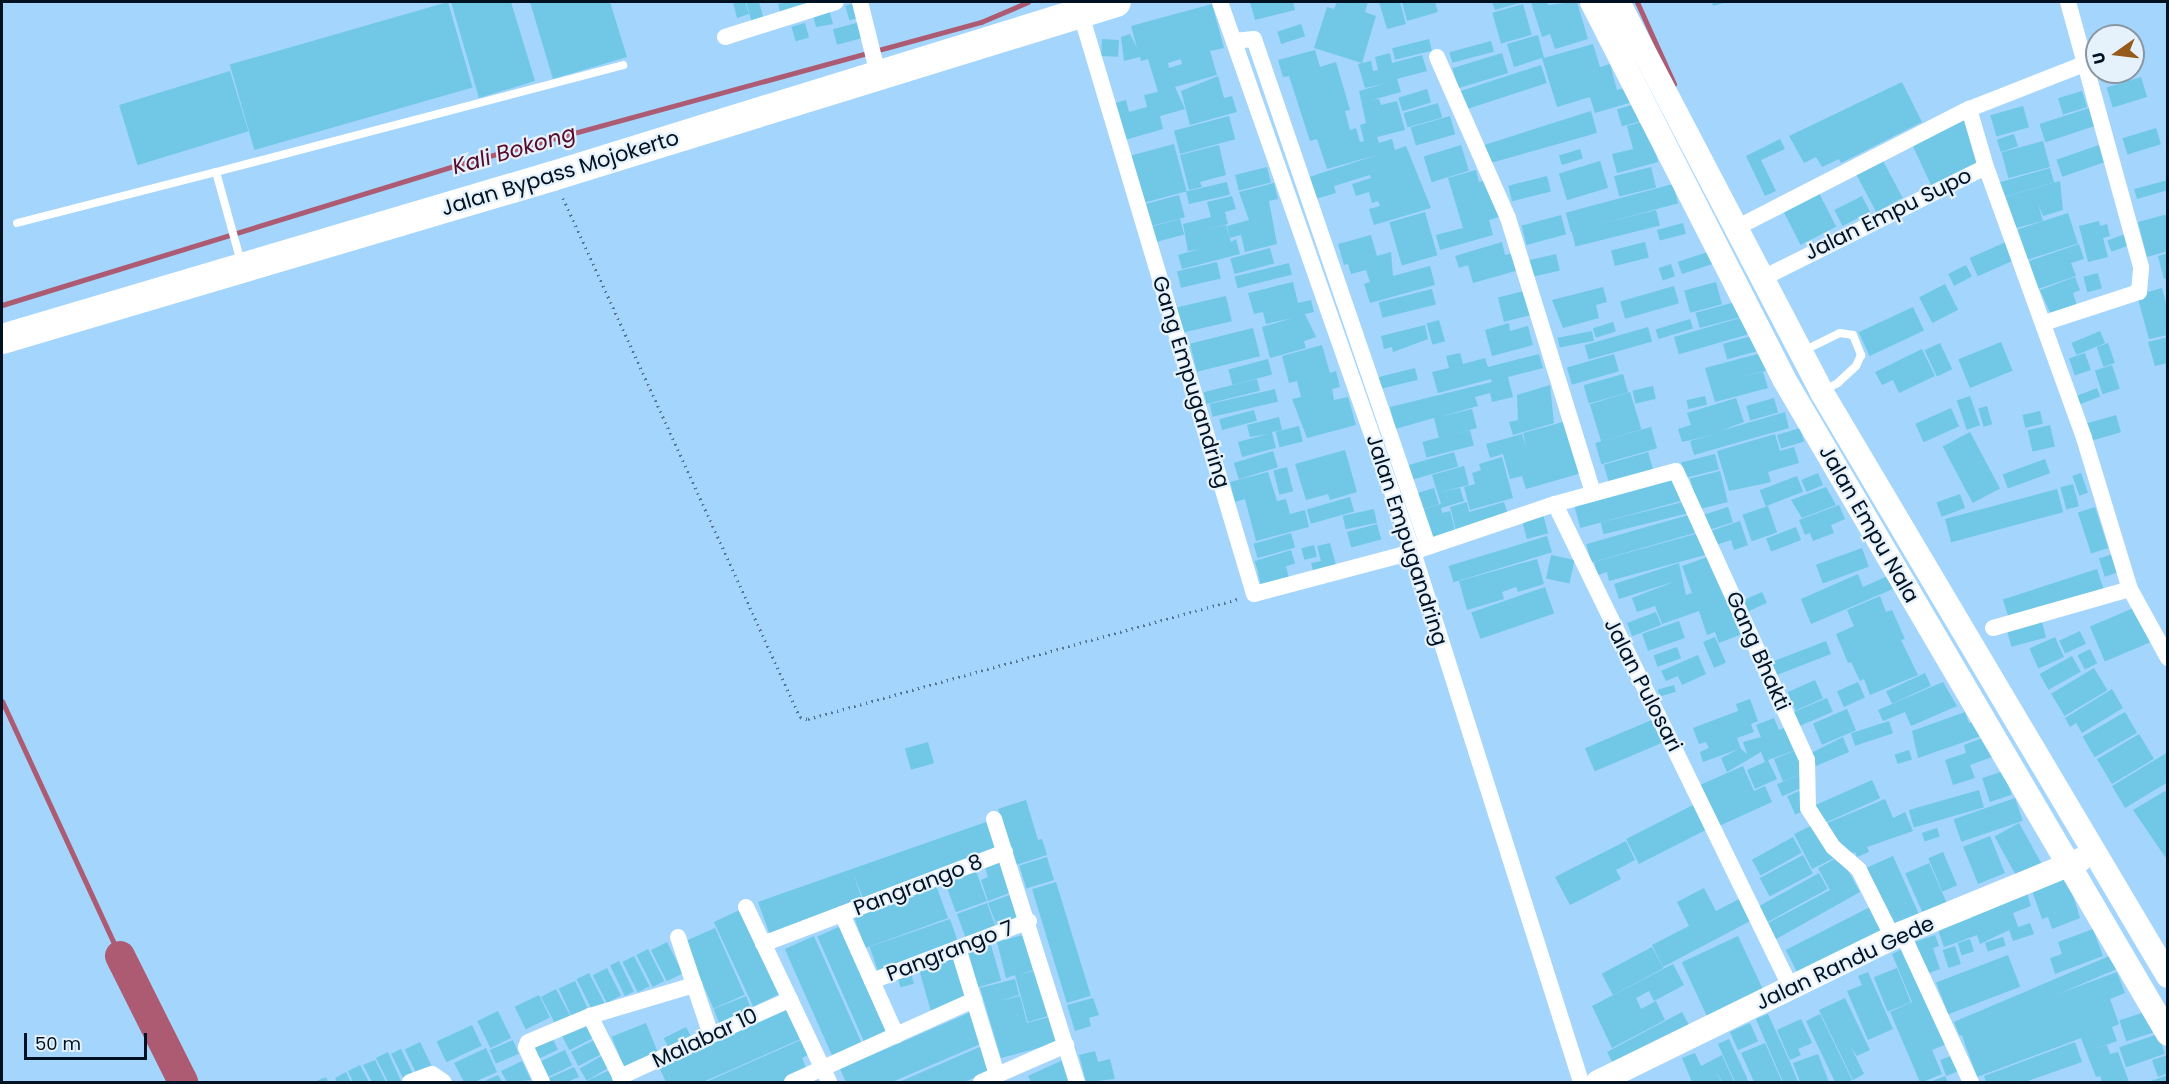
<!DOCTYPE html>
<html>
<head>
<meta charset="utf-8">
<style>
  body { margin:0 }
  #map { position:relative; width:2169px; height:1084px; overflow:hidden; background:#a3d5fd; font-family:Poppins,sans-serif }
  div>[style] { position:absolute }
  .stream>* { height:5px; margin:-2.5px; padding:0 2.5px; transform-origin:2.5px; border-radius:2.5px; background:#ac5b72 }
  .river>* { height:30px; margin:-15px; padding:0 15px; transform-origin:15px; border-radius:15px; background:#ac5b72 }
  .building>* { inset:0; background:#70c8e6; transform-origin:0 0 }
  .path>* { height:3px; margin-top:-1.5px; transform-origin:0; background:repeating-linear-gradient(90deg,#547693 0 1.5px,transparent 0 6px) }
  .lane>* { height:8px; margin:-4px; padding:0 4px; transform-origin:4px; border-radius:4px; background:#fff }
  .street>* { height:16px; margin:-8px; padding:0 8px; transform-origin:8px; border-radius:8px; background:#fff }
  .secondary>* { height:24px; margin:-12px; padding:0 12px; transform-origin:12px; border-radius:12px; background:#fff }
  .highway>* { height:30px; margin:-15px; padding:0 15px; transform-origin:15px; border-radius:15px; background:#fff }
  span { translate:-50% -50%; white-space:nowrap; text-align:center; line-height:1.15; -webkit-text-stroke:4.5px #e5f1fb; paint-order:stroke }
  .street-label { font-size:21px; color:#012 }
  .water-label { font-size:22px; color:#570a2a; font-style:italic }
  .frame { position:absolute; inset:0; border:3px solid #012; pointer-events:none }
  .north { position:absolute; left:2085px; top:24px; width:60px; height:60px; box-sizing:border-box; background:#e5f1fb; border:2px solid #8997a4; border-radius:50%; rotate:256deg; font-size:16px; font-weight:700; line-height:24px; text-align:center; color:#012 }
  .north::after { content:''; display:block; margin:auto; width:21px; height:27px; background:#965b1b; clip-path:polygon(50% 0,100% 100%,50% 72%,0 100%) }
  .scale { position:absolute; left:24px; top:1033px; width:123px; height:27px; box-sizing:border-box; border:3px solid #012; border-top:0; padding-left:8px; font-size:18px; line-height:21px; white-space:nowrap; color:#012; -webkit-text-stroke:4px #e5f1fb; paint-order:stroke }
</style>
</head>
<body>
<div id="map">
  <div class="stream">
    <div style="left:1637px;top:2px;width:90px;rotate:65.7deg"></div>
    <div style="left:2px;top:305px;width:491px;rotate:-17.1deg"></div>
    <div style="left:471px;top:161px;width:529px;rotate:-15.25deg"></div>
    <div style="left:981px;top:22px;width:51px;rotate:-23.1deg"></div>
    <div style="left:2px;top:701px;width:281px;rotate:65.2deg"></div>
  </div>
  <div class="river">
    <div style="left:120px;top:956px;width:141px;rotate:63.4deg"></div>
  </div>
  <div class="building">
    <div style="left:448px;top:2px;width:89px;height:227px;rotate:74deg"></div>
    <div style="clip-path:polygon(451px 2px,511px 2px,535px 81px,479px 98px)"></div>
    <div style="clip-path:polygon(530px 2px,610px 2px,627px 57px,553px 79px)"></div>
    <div style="clip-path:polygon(733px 2px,745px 2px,749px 14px,737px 18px)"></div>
    <div style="clip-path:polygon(746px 2px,759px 2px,764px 20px,752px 23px)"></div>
    <div style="clip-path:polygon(786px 2px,806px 2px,808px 6px,781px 16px,778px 4px)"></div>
    <div style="clip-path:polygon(1250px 2px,1293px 2px,1295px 10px,1255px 20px)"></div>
    <div style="clip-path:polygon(1337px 2px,1368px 2px,1365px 12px,1376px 16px,1362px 63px,1314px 48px,1327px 7px,1334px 9px)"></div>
    <div style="clip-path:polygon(1379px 2px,1400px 2px,1406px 24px,1387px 29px)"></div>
    <div style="clip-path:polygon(1402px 2px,1435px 2px,1438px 12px,1407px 21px)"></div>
    <div style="clip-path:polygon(1492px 2px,1523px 2px,1495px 10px)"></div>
    <div style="clip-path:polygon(1531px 2px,1547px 2px,1548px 5px,1577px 2px,1588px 39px,1555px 49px,1550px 34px,1542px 37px)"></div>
    <div style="clip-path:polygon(1712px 2px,1727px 2px,1713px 6px)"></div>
    <div style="left:852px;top:4px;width:15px;height:7px;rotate:74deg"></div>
    <div style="clip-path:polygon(evenodd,1212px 4px,1224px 48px,1210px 51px,1217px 75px,1175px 87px,1185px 109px,1160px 116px,1163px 129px,1125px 140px,1111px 104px,1126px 100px,1129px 112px,1147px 107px,1144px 95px,1158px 92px,1148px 59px,1141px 61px,1140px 57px,1124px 61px,1121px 37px,1130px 34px,1137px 48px,1131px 26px,1212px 4px,1181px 59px,1182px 64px,1169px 68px,1168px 63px,1181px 59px)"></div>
    <div style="left:1523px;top:4px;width:32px;height:32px;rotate:74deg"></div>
    <div style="clip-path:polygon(828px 6px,833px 24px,816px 27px,812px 11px)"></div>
    <div style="left:860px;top:22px;width:16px;height:28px;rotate:75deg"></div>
    <div style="left:805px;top:23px;width:15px;height:14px;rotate:74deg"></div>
    <div style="left:1301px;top:24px;width:13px;height:25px;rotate:72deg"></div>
    <div style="clip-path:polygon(1538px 35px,1544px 58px,1593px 44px,1600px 67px,1610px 64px,1617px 90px,1631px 86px,1636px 101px,1595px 113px,1590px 97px,1557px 107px,1542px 58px,1514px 67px,1507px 44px)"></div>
    <div style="left:1102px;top:39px;width:17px;height:17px;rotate:3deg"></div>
    <div style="left:1429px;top:39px;width:12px;height:38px;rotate:76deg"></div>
    <div style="left:1491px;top:41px;width:11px;height:43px;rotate:75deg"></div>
    <div style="clip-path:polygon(1315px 50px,1320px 67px,1336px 62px,1350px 110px,1345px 111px,1350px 130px,1356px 128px,1360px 142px,1364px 141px,1360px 125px,1366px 123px,1359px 91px,1386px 83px,1365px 88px,1358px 64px,1371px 61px,1373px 71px,1378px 70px,1375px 57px,1390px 53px,1392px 63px,1422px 55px,1427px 71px,1397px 79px,1401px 92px,1372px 100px,1379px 99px,1381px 105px,1397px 101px,1405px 130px,1377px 137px,1379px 143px,1392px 139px,1395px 150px,1406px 146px,1431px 208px,1374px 225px,1369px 209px,1380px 206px,1378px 201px,1372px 203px,1369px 192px,1356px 196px,1352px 184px,1371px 178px,1370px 175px,1334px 186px,1336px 193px,1312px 200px,1306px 178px,1380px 154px,1327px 169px,1317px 139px,1310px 141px,1289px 76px,1283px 77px,1278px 60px)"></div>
    <div style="clip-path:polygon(2133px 52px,2138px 69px,2133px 71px)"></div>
    <div style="left:1502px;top:53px;width:21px;height:52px;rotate:73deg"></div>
    <div style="left:1541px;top:65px;width:19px;height:86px;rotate:72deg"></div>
    <div style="left:230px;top:71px;width:63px;height:116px;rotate:73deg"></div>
    <div style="clip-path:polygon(2105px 72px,2125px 72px,2126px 73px,2107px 78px)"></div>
    <div style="clip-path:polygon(1218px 76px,1224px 98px,1232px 96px,1237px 112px,1190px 125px,1181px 91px)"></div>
    <div style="left:2141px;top:77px;width:21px;height:36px;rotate:73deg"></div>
    <div style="clip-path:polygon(1902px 82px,1922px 122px,1841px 163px,1839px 159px,1822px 167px,1816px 157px,1804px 163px,1789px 136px)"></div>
    <div style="left:1427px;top:89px;width:14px;height:30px;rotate:73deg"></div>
    <div style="left:2082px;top:91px;width:17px;height:25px;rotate:73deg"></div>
    <div style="left:1642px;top:102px;width:18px;height:26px;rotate:74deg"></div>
    <div style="left:1438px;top:103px;width:15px;height:36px;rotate:74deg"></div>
    <div style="left:2023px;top:106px;width:22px;height:34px;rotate:74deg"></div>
    <div style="left:2089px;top:108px;width:19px;height:52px;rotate:72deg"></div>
    <div style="clip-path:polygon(1591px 111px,1597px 133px,1487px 164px,1481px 146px)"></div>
    <div style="left:1229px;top:116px;width:24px;height:57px;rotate:75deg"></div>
    <div style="left:1450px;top:116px;width:19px;height:41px;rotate:74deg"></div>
    <div style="clip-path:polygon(1966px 117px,1978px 163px,1931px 185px,1912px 144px)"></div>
    <div style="clip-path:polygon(1649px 120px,1658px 162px,1617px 173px,1612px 154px,1633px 149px,1627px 126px)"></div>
    <div style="left:2156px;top:128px;width:17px;height:35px;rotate:73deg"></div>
    <div style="left:2014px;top:134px;width:13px;height:18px;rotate:72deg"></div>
    <div style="clip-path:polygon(1780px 139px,1785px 149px,1761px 160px,1776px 191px,1765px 196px,1746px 156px)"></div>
    <div style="left:2043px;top:141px;width:27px;height:43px;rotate:75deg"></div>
    <div style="left:1174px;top:144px;width:49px;height:49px;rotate:75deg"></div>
    <div style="clip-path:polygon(1219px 145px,1226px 175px,1200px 182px,1202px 187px,1189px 190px,1180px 155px)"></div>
    <div style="left:1461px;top:145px;width:27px;height:39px;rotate:73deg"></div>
    <div style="left:2099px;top:145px;width:18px;height:45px;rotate:71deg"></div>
    <div style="left:1580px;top:149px;width:10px;height:22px;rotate:73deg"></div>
    <div style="left:1882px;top:159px;width:44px;height:30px;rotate:62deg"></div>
    <div style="left:1600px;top:161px;width:28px;height:43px;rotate:73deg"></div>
    <div style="left:1267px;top:167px;width:16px;height:33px;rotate:76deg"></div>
    <div style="left:1651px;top:167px;width:21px;height:38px;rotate:76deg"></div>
    <div style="left:2050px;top:168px;width:15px;height:53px;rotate:74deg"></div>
    <div style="clip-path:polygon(1476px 170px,1479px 182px,1491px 179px,1502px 216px,1489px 220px,1493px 235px,1440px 250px,1436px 235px,1463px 228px,1448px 178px)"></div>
    <div style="left:1547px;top:176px;width:16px;height:40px;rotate:76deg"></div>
    <div style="clip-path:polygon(2168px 180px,2168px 190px,2137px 199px,2134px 189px)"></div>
    <div style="clip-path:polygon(2060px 181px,2063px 210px,2043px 216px,2038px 204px,2043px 221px,2016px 228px,2004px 197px)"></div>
    <div style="left:1227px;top:182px;width:13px;height:42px;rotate:77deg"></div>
    <div style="clip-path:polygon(1274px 183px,1278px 199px,1269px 201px,1277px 244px,1245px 252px,1241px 235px,1230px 238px,1227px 226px,1249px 220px,1239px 192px)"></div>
    <div style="left:1673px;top:184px;width:20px;height:111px;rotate:75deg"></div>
    <div style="left:1819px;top:193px;width:38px;height:40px;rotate:63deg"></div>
    <div style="left:1179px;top:195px;width:23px;height:36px;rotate:75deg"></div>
    <div style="clip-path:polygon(1232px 196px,1236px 209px,1225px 212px,1228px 224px,1205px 230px,1226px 225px,1231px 242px,1236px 239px,1240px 254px,1182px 269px,1178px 255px,1200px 249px,1188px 251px,1183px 224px,1211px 217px,1207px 202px)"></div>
    <div style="left:1862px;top:196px;width:18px;height:31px;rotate:63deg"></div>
    <div style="left:1656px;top:210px;width:16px;height:87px;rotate:76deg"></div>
    <div style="left:1425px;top:212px;width:45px;height:37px;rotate:74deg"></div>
    <div style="left:2068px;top:213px;width:32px;height:53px;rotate:72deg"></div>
    <div style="clip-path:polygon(2168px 214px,2168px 251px,2147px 257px,2138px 222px)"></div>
    <div style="left:1561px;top:215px;width:20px;height:41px;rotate:75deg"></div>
    <div style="left:1180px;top:219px;width:16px;height:31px;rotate:75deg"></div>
    <div style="clip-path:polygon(2099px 221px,2100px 226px,2107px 224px,2110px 236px,2103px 238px,2108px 257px,2088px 262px,2079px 226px)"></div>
    <div style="left:1683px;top:223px;width:11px;height:27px;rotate:75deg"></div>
    <div style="left:2128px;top:233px;width:12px;height:22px;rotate:70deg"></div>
    <div style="clip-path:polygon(1371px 235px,1377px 256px,1391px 252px,1393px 276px,1430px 266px,1435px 285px,1370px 303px,1364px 284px,1370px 282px,1366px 270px,1351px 274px,1348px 264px,1344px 265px,1338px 244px)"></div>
    <div style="left:2008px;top:241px;width:20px;height:42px;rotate:66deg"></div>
    <div style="clip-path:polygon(1502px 242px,1505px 255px,1514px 253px,1519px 270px,1473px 283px,1468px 265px,1459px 268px,1455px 256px)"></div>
    <div style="left:1645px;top:242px;width:16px;height:35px;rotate:76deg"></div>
    <div style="clip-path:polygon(2079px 244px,2084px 259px,2071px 263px,2076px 276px,2038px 289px,2029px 261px)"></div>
    <div style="left:1270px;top:248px;width:16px;height:41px;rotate:75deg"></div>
    <div style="left:1714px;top:250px;width:13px;height:38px;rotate:72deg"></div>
    <div style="clip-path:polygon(2168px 253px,2168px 278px,2164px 279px,2158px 256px)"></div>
    <div style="left:1556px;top:254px;width:17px;height:30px;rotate:77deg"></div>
    <div style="left:1217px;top:262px;width:17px;height:41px;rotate:77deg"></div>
    <div style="left:1289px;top:263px;width:12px;height:56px;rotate:76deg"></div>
    <div style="left:1671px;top:264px;width:13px;height:13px;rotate:72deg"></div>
    <div style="left:1966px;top:265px;width:13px;height:20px;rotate:63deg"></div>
    <div style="left:2098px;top:273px;width:16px;height:15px;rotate:76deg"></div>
    <div style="clip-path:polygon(2075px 277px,2080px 290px,2073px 293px,2078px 309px,2052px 317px,2040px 290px)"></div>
    <div style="clip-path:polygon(1293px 282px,1298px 303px,1311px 300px,1314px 312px,1305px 314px,1316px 337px,1304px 341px,1306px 348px,1270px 358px,1262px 327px,1293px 318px,1266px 324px,1263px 312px,1254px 314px,1248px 293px)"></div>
    <div style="left:1716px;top:282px;width:23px;height:33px;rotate:75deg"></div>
    <div style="left:1945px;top:284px;width:29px;height:29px;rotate:63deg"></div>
    <div style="left:1674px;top:286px;width:18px;height:56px;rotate:74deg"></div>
    <div style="clip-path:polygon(1603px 287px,1607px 302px,1596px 305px,1599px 318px,1563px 328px,1552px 300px)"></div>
    <div style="clip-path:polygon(2162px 288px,2168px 310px,2168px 335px,2149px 339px,2137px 295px)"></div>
    <div style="left:1432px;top:289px;width:16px;height:55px;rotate:76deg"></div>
    <div style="left:1528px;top:290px;width:25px;height:31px;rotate:76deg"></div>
    <div style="left:1226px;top:296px;width:26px;height:51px;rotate:77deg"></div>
    <div style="left:1739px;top:301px;width:16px;height:45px;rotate:75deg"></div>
    <div style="left:1913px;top:307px;width:26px;height:60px;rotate:65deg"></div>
    <div style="left:1747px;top:316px;width:18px;height:76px;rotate:74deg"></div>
    <div style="left:1690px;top:319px;width:10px;height:36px;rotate:73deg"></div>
    <div style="left:1439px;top:320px;width:22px;height:13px;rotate:74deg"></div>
    <div style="left:1613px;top:322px;width:10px;height:21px;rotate:73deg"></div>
    <div style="clip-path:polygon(1509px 323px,1510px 331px,1528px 326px,1533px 345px,1492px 356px,1485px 330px)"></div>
    <div style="clip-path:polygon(1425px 325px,1428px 339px,1393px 352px,1392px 347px,1384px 349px,1381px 336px)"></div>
    <div style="left:1648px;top:327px;width:15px;height:66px;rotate:74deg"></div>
    <div style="left:1253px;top:328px;width:29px;height:65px;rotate:76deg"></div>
    <div style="left:1592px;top:331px;width:10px;height:35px;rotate:79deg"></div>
    <div style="left:2100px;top:331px;width:13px;height:31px;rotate:67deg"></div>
    <div style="left:1752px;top:336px;width:16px;height:30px;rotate:75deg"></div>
    <div style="clip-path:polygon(2168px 337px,2168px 363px,2155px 366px,2148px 342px)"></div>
    <div style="left:2001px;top:342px;width:31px;height:46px;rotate:68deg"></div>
    <div style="left:1940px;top:343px;width:29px;height:17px;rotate:65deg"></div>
    <div style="left:2108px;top:343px;width:21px;height:12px;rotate:71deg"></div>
    <div style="clip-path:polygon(1322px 345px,1330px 373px,1336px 371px,1340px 387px,1332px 389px,1334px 400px,1348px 397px,1356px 425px,1307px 438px,1292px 399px,1301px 397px,1297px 381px,1289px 383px,1282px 356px)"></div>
    <div style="clip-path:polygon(1922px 349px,1935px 376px,1899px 393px,1893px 380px,1882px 385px,1875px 372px)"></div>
    <div style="clip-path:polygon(1765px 352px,1769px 370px,1737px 378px,1763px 372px,1768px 388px,1715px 402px,1705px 368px)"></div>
    <div style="clip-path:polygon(1460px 353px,1463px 364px,1485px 358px,1488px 367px,1539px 354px,1543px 368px,1508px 377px,1513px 397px,1492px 402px,1490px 393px,1475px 397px,1478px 406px,1439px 417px,1472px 409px,1477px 428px,1439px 438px,1434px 418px,1395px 429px,1390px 407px,1492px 382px,1491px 379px,1438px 393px,1432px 372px,1449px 368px,1446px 356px)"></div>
    <div style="left:2085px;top:353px;width:18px;height:17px;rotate:71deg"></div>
    <div style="left:1614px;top:354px;width:18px;height:49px;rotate:74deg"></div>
    <div style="left:1268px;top:359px;width:16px;height:41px;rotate:75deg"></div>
    <div style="left:2112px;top:365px;width:25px;height:18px;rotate:72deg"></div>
    <div style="left:1415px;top:368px;width:12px;height:38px;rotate:76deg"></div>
    <div style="left:1623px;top:374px;width:19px;height:41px;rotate:74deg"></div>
    <div style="left:1257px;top:379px;width:12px;height:55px;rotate:76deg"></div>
    <div style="clip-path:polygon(1550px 385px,1554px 423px,1513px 435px,1509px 422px,1518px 420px,1517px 395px)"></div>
    <div style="left:1653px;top:386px;width:13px;height:21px;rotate:77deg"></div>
    <div style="left:2097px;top:388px;width:9px;height:22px;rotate:69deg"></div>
    <div style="left:1275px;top:389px;width:13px;height:67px;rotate:77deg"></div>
    <div style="left:1630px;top:392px;width:39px;height:42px;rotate:73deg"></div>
    <div style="left:1705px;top:396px;width:9px;height:19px;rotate:77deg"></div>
    <div style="left:1970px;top:396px;width:31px;height:14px;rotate:71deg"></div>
    <div style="clip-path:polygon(1736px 398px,1744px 422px,1720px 431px,1785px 412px,1789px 428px,1694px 455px,1690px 441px,1717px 434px,1682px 442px,1678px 429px,1691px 425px,1687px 413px)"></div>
    <div style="left:1774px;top:398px;width:15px;height:29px;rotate:74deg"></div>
    <div style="left:1987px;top:406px;width:19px;height:9px;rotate:74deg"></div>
    <div style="left:1951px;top:408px;width:20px;height:39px;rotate:66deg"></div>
    <div style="left:1254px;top:410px;width:11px;height:36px;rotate:75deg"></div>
    <div style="left:2040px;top:411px;width:13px;height:18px;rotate:77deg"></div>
    <div style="left:2116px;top:415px;width:18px;height:31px;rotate:74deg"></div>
    <div style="clip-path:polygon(1279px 417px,1282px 430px,1272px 432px,1276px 448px,1242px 457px,1238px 442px,1268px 434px,1250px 437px,1247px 425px)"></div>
    <div style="clip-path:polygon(1570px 420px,1585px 472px,1526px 489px,1522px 476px,1510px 479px,1503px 454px,1490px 458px,1486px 444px,1522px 434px,1527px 449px,1523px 433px)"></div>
    <div style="left:2050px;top:425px;width:22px;height:23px;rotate:77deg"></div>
    <div style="left:1299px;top:426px;width:16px;height:24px;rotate:76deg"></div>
    <div style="left:1651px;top:427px;width:22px;height:58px;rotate:74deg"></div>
    <div style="left:1800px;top:428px;width:14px;height:24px;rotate:73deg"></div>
    <div style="left:1470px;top:430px;width:16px;height:49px;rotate:76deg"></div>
    <div style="left:1970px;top:432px;width:64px;height:31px;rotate:62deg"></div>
    <div style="clip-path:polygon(1775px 434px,1780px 451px,1794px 447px,1799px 463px,1768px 472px,1771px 482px,1729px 491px,1717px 451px)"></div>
    <div style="clip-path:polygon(1345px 450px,1357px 492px,1330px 500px,1328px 494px,1306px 500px,1295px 464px)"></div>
    <div style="left:1273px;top:451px;width:17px;height:41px;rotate:73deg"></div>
    <div style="left:1454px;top:452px;width:15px;height:48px;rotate:74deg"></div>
    <div style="left:1648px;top:452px;width:22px;height:46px;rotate:74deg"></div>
    <div style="left:1715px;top:454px;width:16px;height:35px;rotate:76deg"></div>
    <div style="clip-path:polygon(1502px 457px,1513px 498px,1470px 510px,1464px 487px,1475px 484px,1472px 473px,1481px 470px,1479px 464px)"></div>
    <div style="left:2045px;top:459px;width:15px;height:45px;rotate:70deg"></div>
    <div style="clip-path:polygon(1464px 466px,1469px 485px,1440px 492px,1460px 488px,1464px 501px,1441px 508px,1442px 513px,1450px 511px,1456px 534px,1429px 541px,1421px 510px,1441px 504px,1432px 475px)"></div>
    <div style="left:1287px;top:467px;width:25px;height:14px;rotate:76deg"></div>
    <div style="left:1720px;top:471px;width:32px;height:31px;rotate:76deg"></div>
    <div style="clip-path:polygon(1268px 472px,1277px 501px,1286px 499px,1290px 514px,1305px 510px,1309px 527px,1256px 541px,1245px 499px,1235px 502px,1230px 482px)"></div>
    <div style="left:1673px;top:472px;width:30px;height:104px;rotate:75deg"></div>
    <div style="left:1818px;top:473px;width:13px;height:18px;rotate:67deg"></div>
    <div style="left:2081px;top:473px;width:21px;height:9px;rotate:71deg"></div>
    <div style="left:1797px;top:476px;width:17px;height:40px;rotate:69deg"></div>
    <div style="left:2073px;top:484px;width:23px;height:13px;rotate:75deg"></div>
    <div style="clip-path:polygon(1826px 487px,1836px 505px,1802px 518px,1791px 500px)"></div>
    <div style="left:1434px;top:488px;width:17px;height:20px;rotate:73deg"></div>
    <div style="left:2057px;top:489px;width:24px;height:116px;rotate:75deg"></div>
    <div style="left:1960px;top:494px;width:15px;height:25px;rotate:70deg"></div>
    <div style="left:1350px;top:497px;width:15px;height:45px;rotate:74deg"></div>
    <div style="left:1687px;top:501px;width:12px;height:89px;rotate:76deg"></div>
    <div style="clip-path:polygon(1467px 502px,1469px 512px,1504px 502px,1509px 518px,1457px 534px,1450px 507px)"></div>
    <div style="clip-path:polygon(1839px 505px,1845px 519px,1831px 525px,1834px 533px,1813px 541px,1810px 533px,1805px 535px,1799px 520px)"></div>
    <div style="left:1768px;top:506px;width:28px;height:27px;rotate:71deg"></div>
    <div style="left:1728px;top:507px;width:16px;height:26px;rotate:72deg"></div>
    <div style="left:2095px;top:507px;width:43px;height:18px;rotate:72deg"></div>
    <div style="left:1374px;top:509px;width:14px;height:32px;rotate:78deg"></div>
    <div style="left:1543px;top:514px;width:20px;height:22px;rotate:75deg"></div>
    <div style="left:1692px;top:514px;width:19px;height:110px;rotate:74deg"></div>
    <div style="clip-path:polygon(1740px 521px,1748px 545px,1734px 550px,1731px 540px,1713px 546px,1708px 532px)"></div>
    <div style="left:1377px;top:524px;width:16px;height:31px;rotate:75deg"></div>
    <div style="left:1796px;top:527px;width:14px;height:32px;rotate:69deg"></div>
    <div style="left:1291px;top:533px;width:15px;height:39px;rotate:74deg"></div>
    <div style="clip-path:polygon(1699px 533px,1705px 555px,1609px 581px,1607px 572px,1598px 575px,1594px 562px)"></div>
    <div style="left:1547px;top:536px;width:17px;height:103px;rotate:73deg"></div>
    <div style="clip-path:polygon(1330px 543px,1336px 565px,1313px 571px,1311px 563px,1321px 561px,1317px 546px)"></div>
    <div style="left:1314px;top:545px;width:12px;height:13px;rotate:76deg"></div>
    <div style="left:1862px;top:548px;width:20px;height:49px;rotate:70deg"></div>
    <div style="left:1291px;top:550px;width:14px;height:38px;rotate:73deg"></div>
    <div style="left:2116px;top:553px;width:19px;height:18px;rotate:72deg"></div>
    <div style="left:1551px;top:555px;width:24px;height:24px;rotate:12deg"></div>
    <div style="clip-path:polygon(1713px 555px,1742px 634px,1719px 643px,1715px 632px,1707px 635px,1699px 611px,1662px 624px,1655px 606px,1637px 612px,1632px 598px,1676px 581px,1619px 599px,1614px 584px,1679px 563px,1686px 595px,1692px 593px,1682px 566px)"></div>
    <div style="clip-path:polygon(1537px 559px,1544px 584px,1518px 592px,1516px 587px,1502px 592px,1504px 599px,1467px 610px,1459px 581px)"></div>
    <div style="clip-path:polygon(1286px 566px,1289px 579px,1262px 589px,1258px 574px)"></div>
    <div style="left:2097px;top:569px;width:23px;height:99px;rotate:72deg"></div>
    <div style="clip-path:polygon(1858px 574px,1863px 587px,1890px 575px,1895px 588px,1811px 624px,1801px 599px)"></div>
    <div style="left:1545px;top:587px;width:28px;height:78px;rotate:71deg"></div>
    <div style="left:1762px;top:592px;width:12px;height:26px;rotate:66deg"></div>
    <div style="clip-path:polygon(1880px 596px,1886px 612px,1892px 610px,1905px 639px,1901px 640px,1918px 675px,1870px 695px,1864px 679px,1860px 681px,1851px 662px,1848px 663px,1836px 634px,1854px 626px,1847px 610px)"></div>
    <div style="left:2136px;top:607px;width:38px;height:50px;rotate:67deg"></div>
    <div style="left:1656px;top:612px;width:14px;height:31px;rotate:69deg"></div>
    <div style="left:1679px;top:621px;width:18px;height:39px;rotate:71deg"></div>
    <div style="left:2042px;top:622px;width:16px;height:36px;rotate:75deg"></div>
    <div style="left:2080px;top:631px;width:14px;height:23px;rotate:65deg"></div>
    <div style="left:1715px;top:637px;width:28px;height:13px;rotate:67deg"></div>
    <div style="left:2055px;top:637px;width:22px;height:28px;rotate:66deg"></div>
    <div style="left:1826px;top:641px;width:14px;height:60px;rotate:69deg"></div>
    <div style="left:1677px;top:647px;width:12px;height:25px;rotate:70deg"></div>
    <div style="left:2090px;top:649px;width:16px;height:14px;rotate:63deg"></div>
    <div style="clip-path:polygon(1698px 655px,1706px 674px,1682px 685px,1678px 676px,1666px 681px,1661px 671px)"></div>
    <div style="left:2072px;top:656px;width:18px;height:37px;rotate:61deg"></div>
    <div style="left:2094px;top:668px;width:26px;height:50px;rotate:59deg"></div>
    <div style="left:1925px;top:673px;width:14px;height:43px;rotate:65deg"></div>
    <div style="left:1815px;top:680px;width:20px;height:30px;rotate:66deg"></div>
    <div style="left:1858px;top:682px;width:17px;height:23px;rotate:66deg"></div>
    <div style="clip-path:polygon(1943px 682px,1957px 706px,1911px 726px,1905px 712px,1883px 721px,1878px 710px)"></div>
    <div style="left:1674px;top:685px;width:7px;height:17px;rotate:74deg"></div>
    <div style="clip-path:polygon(2112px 689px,2123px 708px,2082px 733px,2076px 723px,2070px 727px,2065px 718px)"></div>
    <div style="left:1827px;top:698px;width:15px;height:38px;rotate:67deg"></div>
    <div style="clip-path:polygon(1750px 699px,1758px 721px,1751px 724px,1754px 732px,1737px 738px,1741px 749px,1747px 754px,1743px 742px,1761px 737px,1756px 725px,1774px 718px,1779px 730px,1787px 727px,1796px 750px,1768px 760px,1777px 779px,1755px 789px,1747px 770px,1765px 762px,1761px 752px,1727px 772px,1721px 758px,1739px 749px,1703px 762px,1700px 752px,1709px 748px,1706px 742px,1699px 744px,1693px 728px,1738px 711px,1736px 704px)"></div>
    <div style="left:1847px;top:709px;width:23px;height:37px;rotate:67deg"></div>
    <div style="clip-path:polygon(1965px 712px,1969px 723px,1978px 720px,1984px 735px,1918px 758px,1912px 731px)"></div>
    <div style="left:2125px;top:712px;width:24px;height:49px;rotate:60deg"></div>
    <div style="left:1654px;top:719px;width:25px;height:75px;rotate:67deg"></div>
    <div style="left:1889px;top:721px;width:13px;height:40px;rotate:72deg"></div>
    <div style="left:2139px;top:734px;width:29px;height:49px;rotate:59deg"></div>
    <div style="clip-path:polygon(1843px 737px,1849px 752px,1816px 766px,1811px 753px)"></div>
    <div style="clip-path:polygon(1985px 737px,1992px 757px,1970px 765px,1975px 778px,1953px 785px,1945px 760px,1966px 753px,1964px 745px)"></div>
    <div style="left:928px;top:742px;width:22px;height:24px;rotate:74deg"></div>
    <div style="left:1799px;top:749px;width:24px;height:27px;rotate:68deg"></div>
    <div style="left:1909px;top:750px;width:10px;height:15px;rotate:73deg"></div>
    <div style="clip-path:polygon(2168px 752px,2168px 782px,2125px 808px,2112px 786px)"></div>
    <div style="clip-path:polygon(1743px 766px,1754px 791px,1765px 786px,1772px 802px,1719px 826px,1700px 785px)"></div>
    <div style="left:2004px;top:771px;width:25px;height:23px;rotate:72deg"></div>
    <div style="left:1801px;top:774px;width:13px;height:26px;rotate:67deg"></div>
    <div style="left:1872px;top:780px;width:20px;height:62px;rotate:66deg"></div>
    <div style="left:1979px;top:790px;width:18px;height:73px;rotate:74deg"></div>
    <div style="left:1799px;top:791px;width:20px;height:13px;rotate:66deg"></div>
    <div style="clip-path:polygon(2165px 791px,2168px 796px,2168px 861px,2133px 810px)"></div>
    <div style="left:2015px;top:798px;width:24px;height:65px;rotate:71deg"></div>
    <div style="clip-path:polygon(1885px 799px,1893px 818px,1905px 812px,1913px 831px,1867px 847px,1869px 852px,1857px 857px,1855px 852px,1847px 855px,1827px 823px)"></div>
    <div style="clip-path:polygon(1026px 800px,1038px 840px,1042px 839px,1047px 855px,1016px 865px,998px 809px)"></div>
    <div style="left:1693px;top:805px;width:28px;height:75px;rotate:63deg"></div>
    <div style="clip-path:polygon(986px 822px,996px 851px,863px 898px,853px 873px,863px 902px,770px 935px,758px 902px)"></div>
    <div style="left:2019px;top:823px;width:49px;height:28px;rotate:61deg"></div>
    <div style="clip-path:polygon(1813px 825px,1834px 858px,1812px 869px,1794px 834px)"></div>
    <div style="left:1937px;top:828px;width:9px;height:16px;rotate:72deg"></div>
    <div style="left:1990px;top:836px;width:40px;height:29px;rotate:68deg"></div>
    <div style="left:1793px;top:837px;width:18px;height:47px;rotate:61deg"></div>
    <div style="clip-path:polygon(1626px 841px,1635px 860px,1616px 870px,1621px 879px,1570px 905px,1555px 877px)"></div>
    <div style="left:1943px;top:852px;width:36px;height:16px;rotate:67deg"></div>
    <div style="left:1803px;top:855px;width:21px;height:49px;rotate:62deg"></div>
    <div style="clip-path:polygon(1840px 856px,1860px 892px,1776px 939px,1768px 923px,1830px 890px,1818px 868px)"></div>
    <div style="left:1893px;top:856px;width:67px;height:30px;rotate:66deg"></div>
    <div style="left:1047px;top:857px;width:24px;height:29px;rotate:73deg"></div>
    <div style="clip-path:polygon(1001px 862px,1012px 892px,988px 901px,981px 880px,988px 877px,985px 867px)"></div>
    <div style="left:1929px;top:863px;width:45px;height:26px;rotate:66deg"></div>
    <div style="left:976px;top:871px;width:32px;height:33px;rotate:70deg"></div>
    <div style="clip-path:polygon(2066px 872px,2080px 918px,2052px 929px,2048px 917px,2042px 919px,2030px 885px)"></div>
    <div style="left:1819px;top:873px;width:18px;height:69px;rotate:61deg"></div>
    <div style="left:1056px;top:882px;width:119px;height:25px;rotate:73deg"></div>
    <div style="left:936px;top:885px;width:35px;height:88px;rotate:70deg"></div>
    <div style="clip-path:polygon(1704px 888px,1716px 911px,1741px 898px,1752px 920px,1663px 967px,1652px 945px,1689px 926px,1677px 902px)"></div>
    <div style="clip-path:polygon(2026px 890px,2031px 906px,2013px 913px,2018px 927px,2030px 923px,2034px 934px,2013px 941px,2009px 930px,1980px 944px,1977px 935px,1944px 947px,1938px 930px,1971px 918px,1968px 911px)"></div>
    <div style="clip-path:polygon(1015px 893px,1020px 917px,997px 926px,988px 903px)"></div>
    <div style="left:987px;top:903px;width:27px;height:32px;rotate:70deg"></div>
    <div style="left:1874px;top:905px;width:27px;height:99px;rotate:63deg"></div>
    <div style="left:742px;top:909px;width:93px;height:31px;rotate:65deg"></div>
    <div style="left:950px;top:919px;width:28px;height:85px;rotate:71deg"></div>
    <div style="left:841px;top:926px;width:116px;height:26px;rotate:66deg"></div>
    <div style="left:715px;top:928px;width:73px;height:34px;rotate:66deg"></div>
    <div style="clip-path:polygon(2093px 929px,2103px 956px,2055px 974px,2050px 958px,2062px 954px,2058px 942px)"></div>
    <div style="clip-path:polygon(1023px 935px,1033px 970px,1019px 975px,1040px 969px,1052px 1015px,1028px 1022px,1015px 975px,1006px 978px,997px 942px)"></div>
    <div style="clip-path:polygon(1935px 935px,1939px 946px,1933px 948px,1940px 969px,1926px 974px,1915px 942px)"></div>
    <div style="left:814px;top:936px;width:120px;height:32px;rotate:66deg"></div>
    <div style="left:1738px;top:936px;width:61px;height:62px;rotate:65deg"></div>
    <div style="left:2003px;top:937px;width:9px;height:19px;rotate:72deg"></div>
    <div style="left:1970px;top:939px;width:13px;height:13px;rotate:72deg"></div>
    <div style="left:667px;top:942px;width:35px;height:18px;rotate:63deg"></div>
    <div style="left:991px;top:945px;width:37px;height:24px;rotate:74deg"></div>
    <div style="left:1955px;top:946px;width:19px;height:13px;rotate:72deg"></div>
    <div style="left:1652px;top:947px;width:24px;height:57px;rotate:62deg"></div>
    <div style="clip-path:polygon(1906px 947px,1949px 1043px,1932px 1050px,1942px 1074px,1923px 1082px,1920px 1082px,1890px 1012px,1912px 1002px,1892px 954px)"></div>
    <div style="left:648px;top:949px;width:36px;height:13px;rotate:63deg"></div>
    <div style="left:2114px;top:954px;width:15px;height:174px;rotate:67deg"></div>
    <div style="left:2008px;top:955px;width:34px;height:77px;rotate:69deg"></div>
    <div style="left:634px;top:956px;width:34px;height:13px;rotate:63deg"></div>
    <div style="left:957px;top:957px;width:44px;height:40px;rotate:74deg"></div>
    <div style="left:619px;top:961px;width:34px;height:10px;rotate:64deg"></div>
    <div style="clip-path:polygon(1673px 964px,1684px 985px,1654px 1001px,1649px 991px,1636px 998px,1641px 1009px,1656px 1001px,1665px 1020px,1612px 1048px,1592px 1006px)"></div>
    <div style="left:607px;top:968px;width:31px;height:16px;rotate:63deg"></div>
    <div style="left:1897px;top:968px;width:37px;height:25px;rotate:68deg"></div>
    <div style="clip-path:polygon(1868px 972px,1893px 1029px,1868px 1040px,1847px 991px,1862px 985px,1858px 976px)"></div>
    <div style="clip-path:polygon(2117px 972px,2125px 993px,2110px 999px,2119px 1024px,2112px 1027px,2117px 1041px,2089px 1051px,2107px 1045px,2110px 1054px,2118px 1052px,2129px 1082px,2102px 1082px,2100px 1076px,2096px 1077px,2081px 1038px,1977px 1077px,1960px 1030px)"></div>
    <div style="left:589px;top:973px;width:34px;height:14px;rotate:63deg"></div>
    <div style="left:911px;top:973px;width:11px;height:14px;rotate:75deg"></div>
    <div style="clip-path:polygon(1015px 979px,1019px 995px,999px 1001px,1020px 996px,1027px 1023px,1053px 1016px,1060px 1042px,1001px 1058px,980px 988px)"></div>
    <div style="left:575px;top:981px;width:31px;height:18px;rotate:65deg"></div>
    <div style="left:556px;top:989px;width:30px;height:17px;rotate:62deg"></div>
    <div style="left:539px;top:995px;width:25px;height:27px;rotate:64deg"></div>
    <div style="left:746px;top:996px;width:18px;height:35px;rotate:68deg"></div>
    <div style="clip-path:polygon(1093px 998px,1099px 1015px,1089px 1018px,1091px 1026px,1075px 1031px,1067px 1005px)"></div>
    <div style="clip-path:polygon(1845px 998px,1870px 1050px,1857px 1056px,1851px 1047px,1864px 1074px,1853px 1080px,1819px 1010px)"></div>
    <div style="clip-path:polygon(789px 1009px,803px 1038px,703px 1082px,666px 1082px,659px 1067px)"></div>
    <div style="left:498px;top:1011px;width:30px;height:23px;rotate:64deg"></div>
    <div style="left:2148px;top:1011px;width:22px;height:30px;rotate:72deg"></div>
    <div style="clip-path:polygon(971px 1012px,985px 1042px,892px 1082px,846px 1082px,840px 1069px)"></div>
    <div style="left:1682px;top:1012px;width:21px;height:85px;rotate:62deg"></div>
    <div style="clip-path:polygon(1768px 1014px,1792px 1067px,1798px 1082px,1783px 1082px,1756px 1019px)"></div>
    <div style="clip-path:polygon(1820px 1014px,1852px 1080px,1847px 1082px,1835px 1082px,1806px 1021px)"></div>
    <div style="clip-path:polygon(1801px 1019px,1812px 1043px,1798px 1049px,1801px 1055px,1790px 1060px,1777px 1030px)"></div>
    <div style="left:587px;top:1021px;width:18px;height:29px;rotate:63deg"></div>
    <div style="left:646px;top:1023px;width:35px;height:37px;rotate:68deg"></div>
    <div style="left:1750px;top:1023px;width:20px;height:22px;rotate:66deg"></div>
    <div style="left:472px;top:1025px;width:23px;height:39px;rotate:65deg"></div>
    <div style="left:686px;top:1027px;width:13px;height:25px;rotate:63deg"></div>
    <div style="left:2158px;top:1034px;width:21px;height:41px;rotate:71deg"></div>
    <div style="left:552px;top:1037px;width:14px;height:25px;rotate:65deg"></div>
    <div style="left:596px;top:1039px;width:16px;height:28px;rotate:63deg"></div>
    <div style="clip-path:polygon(803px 1039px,810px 1054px,802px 1058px,808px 1072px,784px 1082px,706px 1082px)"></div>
    <div style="clip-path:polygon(1729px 1039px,1747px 1078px,1748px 1082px,1735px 1082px,1718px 1044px)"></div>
    <div style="left:513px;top:1040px;width:15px;height:25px;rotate:67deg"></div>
    <div style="left:420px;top:1042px;width:30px;height:17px;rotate:64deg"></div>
    <div style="clip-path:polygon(2075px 1042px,2082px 1062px,2025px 1082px,1986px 1082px,1984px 1076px)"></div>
    <div style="clip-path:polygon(1765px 1043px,1782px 1082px,1754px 1082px,1741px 1053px)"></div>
    <div style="clip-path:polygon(982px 1046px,993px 1070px,964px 1082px,899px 1082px)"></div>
    <div style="clip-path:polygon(486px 1048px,497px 1072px,474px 1082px,464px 1082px,454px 1063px)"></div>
    <div style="left:401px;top:1049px;width:32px;height:11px;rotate:64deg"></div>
    <div style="left:565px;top:1050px;width:17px;height:29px;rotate:65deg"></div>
    <div style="clip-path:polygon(1095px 1051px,1098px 1062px,1110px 1059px,1115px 1079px,1086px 1082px,1079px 1055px)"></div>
    <div style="clip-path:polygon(388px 1052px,401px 1081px,398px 1082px,388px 1082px,376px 1058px)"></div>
    <div style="clip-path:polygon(1695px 1053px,1701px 1066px,1722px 1055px,1734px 1082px,1722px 1082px,1717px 1072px,1721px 1082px,1692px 1082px,1682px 1058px)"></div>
    <div style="clip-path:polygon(1818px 1054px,1829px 1082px,1800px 1082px,1793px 1063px)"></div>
    <div style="left:1956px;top:1054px;width:17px;height:17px;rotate:69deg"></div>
    <div style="left:603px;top:1055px;width:14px;height:27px;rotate:60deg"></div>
    <div style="clip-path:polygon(2168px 1055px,2168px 1073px,2158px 1077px,2152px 1060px)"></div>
    <div style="clip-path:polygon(375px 1060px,386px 1082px,372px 1082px,363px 1065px)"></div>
    <div style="clip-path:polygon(1063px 1060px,1072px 1082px,1031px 1082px,1028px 1076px)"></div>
    <div style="clip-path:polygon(522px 1061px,531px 1080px,507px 1082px,501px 1071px)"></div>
    <div style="clip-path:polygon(360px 1065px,369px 1082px,353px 1082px,348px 1071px)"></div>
    <div style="clip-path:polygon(574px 1067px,579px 1077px,567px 1082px,548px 1082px,547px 1079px)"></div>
    <div style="clip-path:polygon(612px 1069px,617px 1082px,584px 1082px)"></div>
    <div style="clip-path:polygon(346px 1072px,351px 1082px,337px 1082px,335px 1078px)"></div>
    <div style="clip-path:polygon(498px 1075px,502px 1082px,483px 1082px)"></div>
    <div style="clip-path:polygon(2168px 1075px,2168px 1082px,2148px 1082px)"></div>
    <div style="clip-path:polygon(1945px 1076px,1948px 1082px,1930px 1082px)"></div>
    <div style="clip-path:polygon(326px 1077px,328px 1082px,314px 1082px)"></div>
  </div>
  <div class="path">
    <div style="left:563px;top:198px;width:571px;rotate:65.46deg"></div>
    <div style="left:800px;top:717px;width:8px;rotate:14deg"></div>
    <div style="left:808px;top:719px;width:449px;rotate:-15.6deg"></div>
  </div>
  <div class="lane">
    <div style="left:216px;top:172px;width:421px;rotate:-14.7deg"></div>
    <div style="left:17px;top:223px;width:205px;rotate:-14.4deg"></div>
    <div style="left:216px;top:172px;width:93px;rotate:74.5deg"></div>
    <div style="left:1801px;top:352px;width:43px;rotate:-26deg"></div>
    <div style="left:1840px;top:333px;width:13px;rotate:9deg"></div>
    <div style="left:1853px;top:335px;width:22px;rotate:68deg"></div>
    <div style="left:1861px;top:355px;width:12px;rotate:114deg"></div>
    <div style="left:1856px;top:366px;width:25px;rotate:137deg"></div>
    <div style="left:1838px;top:383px;width:16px;rotate:153deg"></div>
  </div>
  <div class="street">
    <div style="left:860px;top:2px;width:74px;rotate:76deg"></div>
    <div style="left:1220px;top:2px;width:583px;rotate:70.66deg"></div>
    <div style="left:1413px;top:552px;width:556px;rotate:72.41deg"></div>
    <div style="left:1080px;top:11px;width:608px;rotate:73.38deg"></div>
    <div style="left:1254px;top:594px;width:164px;rotate:-14.8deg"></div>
    <div style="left:1413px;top:552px;width:150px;rotate:-18.7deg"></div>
    <div style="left:1555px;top:504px;width:538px;rotate:64.01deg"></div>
    <div style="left:725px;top:37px;width:116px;rotate:-17.5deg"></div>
    <div style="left:1234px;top:41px;width:20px;rotate:-6deg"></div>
    <div style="left:1254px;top:39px;width:536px;rotate:71.06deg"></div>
    <div style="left:1437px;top:57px;width:176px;rotate:66.2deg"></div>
    <div style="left:1508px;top:218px;width:287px;rotate:72.8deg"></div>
    <div style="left:2084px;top:64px;width:123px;rotate:158.6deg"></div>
    <div style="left:1969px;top:109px;width:60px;rotate:73.7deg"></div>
    <div style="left:1986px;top:167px;width:288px;rotate:70.1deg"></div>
    <div style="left:2084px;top:438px;width:158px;rotate:73.1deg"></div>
    <div style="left:2130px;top:589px;width:79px;rotate:61.2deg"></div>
    <div style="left:1736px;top:228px;width:262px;rotate:-27.1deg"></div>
    <div style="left:1763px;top:278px;width:249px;rotate:-26.5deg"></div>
    <div style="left:2044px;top:323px;width:100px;rotate:-18.1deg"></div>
    <div style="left:2139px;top:292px;width:25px;rotate:-85deg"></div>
    <div style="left:2141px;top:267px;width:275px;rotate:-105.4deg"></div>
    <div style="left:1555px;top:504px;width:125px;rotate:-15.3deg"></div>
    <div style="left:1676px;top:471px;width:317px;rotate:65.6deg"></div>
    <div style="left:1807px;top:760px;width:48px;rotate:88.8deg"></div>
    <div style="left:1808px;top:808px;width:46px;rotate:57.3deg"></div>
    <div style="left:1833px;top:847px;width:35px;rotate:41deg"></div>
    <div style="left:1859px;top:870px;width:76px;rotate:63.4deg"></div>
    <div style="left:1993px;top:628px;width:142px;rotate:-15.9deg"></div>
    <div style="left:994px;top:819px;width:276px;rotate:72.5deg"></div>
    <div style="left:746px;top:907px;width:194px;rotate:64.6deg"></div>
    <div style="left:842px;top:914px;width:133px;rotate:65.9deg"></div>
    <div style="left:1902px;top:933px;width:164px;rotate:65.2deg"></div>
    <div style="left:678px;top:937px;width:103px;rotate:71.4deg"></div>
    <div style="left:763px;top:944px;width:259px;rotate:-20.8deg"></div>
    <div style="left:958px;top:948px;width:133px;rotate:72.9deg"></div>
    <div style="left:872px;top:981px;width:168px;rotate:-20.9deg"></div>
    <div style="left:590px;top:1016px;width:74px;rotate:63.4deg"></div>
    <div style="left:620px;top:1077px;width:187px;rotate:-24.6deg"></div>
    <div style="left:410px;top:1082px;width:23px;rotate:-20deg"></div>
    <div style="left:432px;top:1074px;width:14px;rotate:34deg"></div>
    <div style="left:542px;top:1082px;width:38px;rotate:-115deg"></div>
    <div style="left:526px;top:1047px;width:5px;rotate:-68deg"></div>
    <div style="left:528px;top:1042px;width:67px;rotate:-22.8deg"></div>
    <div style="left:590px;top:1016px;width:109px;rotate:-16.6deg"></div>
    <div style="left:792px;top:1082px;width:200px;rotate:-24.3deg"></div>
    <div style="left:981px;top:1082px;width:93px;rotate:-23.5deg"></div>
  </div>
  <div class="secondary">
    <div style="left:1592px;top:2px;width:423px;rotate:63deg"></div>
    <div style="left:1784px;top:379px;width:759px;rotate:59.62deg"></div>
    <div style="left:1618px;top:2px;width:439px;rotate:62.4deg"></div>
    <div style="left:1821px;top:391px;width:680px;rotate:59.33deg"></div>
    <div style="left:1598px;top:1082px;width:339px;rotate:-26.1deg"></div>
    <div style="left:1902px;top:933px;width:192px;rotate:-22.3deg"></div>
  </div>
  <div class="highway">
    <div style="left:2px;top:339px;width:575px;rotate:-16.48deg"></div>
    <div style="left:553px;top:176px;width:589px;rotate:-17.17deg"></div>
  </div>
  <div class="street-label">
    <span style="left:560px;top:173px;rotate:-17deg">Jalan Bypass Mojokerto</span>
    <span style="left:1888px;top:214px;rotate:-26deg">Jalan Empu Supo</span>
    <span style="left:1191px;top:382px;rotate:73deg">Gang Empugandring</span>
    <span style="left:1869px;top:524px;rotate:60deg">Jalan Empu Nala</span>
    <span style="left:1407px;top:540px;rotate:72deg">Jalan Empugandring</span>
    <span style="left:1758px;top:651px;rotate:66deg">Gang Bhakti</span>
    <span style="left:1643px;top:685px;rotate:63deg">Jalan Pulosari</span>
    <span style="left:918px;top:885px;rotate:-21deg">Pangrango 8</span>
    <span style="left:950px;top:951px;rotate:-21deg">Pangrango 7</span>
    <span style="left:1845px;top:963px;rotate:-25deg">Jalan Randu Gede</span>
    <span style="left:705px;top:1038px;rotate:-25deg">Malabar 10</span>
  </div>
  <div class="water-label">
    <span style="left:514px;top:150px;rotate:-16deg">Kali Bokong</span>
  </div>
  <div class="frame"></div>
  <div class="north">U</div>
  <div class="scale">50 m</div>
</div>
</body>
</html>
